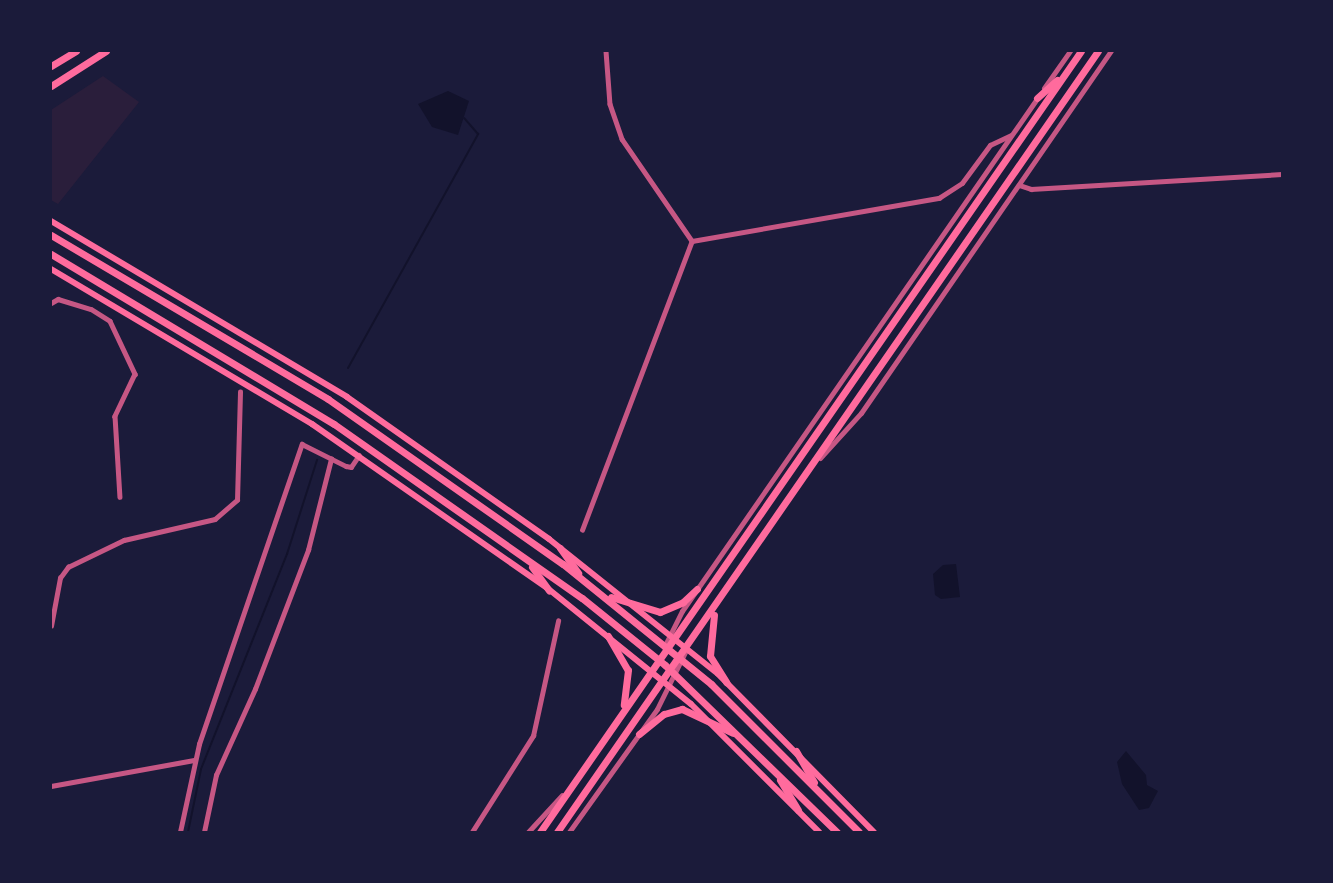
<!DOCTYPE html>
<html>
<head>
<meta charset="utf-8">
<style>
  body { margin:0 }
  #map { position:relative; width:1333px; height:883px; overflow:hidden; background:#1b1b3a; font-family:Literata,serif }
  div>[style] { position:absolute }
  .green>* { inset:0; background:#2a1e3b }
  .water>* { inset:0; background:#12122b }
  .stream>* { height:2px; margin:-1px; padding:0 1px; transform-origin:1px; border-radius:1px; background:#12122b }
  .minor>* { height:4.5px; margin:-2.25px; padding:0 2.25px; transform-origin:2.25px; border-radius:2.25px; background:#c65784 }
  .tertiary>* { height:5px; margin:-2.5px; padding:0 2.5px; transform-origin:2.5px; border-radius:2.5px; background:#c65784 }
  .secondary>* { height:6px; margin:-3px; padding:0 3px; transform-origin:3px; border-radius:3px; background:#ff6b9d }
  .primary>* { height:7px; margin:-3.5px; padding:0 3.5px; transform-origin:3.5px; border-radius:3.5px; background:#ff6b9d }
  span { translate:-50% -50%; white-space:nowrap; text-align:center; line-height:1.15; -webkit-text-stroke:7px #1b1b3a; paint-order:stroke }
  .frame { position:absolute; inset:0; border:52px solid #1b1b3a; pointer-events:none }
</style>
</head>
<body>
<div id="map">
  <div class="green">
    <div style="clip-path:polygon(103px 76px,139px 102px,58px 204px,51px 200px,51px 110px)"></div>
  </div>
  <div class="water">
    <div style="clip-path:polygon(448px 91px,469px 101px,458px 135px,432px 127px,418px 104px)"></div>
    <div style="clip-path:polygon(956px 564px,960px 597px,941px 599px,935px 595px,933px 574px,943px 565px)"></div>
    <div style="clip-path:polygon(1126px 751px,1146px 775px,1147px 785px,1158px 791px,1149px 808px,1139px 810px,1122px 784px,1117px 762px)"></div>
  </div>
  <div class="stream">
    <div style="left:348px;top:368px;width:268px;rotate:-60.9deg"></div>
    <div style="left:478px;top:134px;width:21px;rotate:-131deg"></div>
    <div style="left:188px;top:832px;width:64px;rotate:-78.3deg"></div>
    <div style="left:201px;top:769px;width:232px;rotate:-68.2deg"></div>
    <div style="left:287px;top:554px;width:99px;rotate:-72.3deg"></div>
  </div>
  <div class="minor">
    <div style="left:606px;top:51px;width:53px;rotate:85.7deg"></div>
    <div style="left:610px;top:104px;width:37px;rotate:71deg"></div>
    <div style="left:622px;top:139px;width:124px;rotate:55.5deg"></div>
    <div style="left:1019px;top:185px;width:13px;rotate:18deg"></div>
    <div style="left:1031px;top:189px;width:251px;rotate:-3.4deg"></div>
    <div style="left:692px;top:241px;width:251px;rotate:-9.9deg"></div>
    <div style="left:939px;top:198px;width:27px;rotate:-33deg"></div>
    <div style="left:962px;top:183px;width:47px;rotate:-53.6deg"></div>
    <div style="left:990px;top:145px;width:23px;rotate:-25deg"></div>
    <div style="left:51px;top:303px;width:8px;rotate:-30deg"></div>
    <div style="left:58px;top:299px;width:34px;rotate:17deg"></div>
    <div style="left:91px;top:309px;width:22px;rotate:32deg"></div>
    <div style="left:110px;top:321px;width:59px;rotate:64.7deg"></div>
    <div style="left:135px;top:374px;width:47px;rotate:115.5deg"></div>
    <div style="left:115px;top:416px;width:81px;rotate:86.5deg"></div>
    <div style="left:582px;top:530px;width:309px;rotate:-69.2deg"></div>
    <div style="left:51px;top:626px;width:49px;rotate:-79.4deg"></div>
    <div style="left:60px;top:578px;width:14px;rotate:-54deg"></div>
    <div style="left:68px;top:567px;width:62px;rotate:-25.7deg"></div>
    <div style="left:124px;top:540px;width:93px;rotate:-13deg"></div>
    <div style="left:215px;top:519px;width:29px;rotate:-41deg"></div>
    <div style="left:237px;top:500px;width:108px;rotate:-88.4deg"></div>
    <div style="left:51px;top:786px;width:145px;rotate:-10.3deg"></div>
    <div style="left:180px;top:832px;width:90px;rotate:-77.8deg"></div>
    <div style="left:199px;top:744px;width:317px;rotate:-71.1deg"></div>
    <div style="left:302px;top:444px;width:49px;rotate:26.6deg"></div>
    <div style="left:346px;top:466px;width:5px;rotate:11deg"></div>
    <div style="left:351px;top:467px;width:14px;rotate:-56deg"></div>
    <div style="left:204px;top:832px;width:58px;rotate:-78.1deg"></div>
    <div style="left:216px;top:775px;width:94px;rotate:-65.6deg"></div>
    <div style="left:255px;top:689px;width:149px;rotate:-69.1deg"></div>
    <div style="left:308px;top:550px;width:94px;rotate:-75.8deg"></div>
    <div style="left:472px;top:832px;width:114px;rotate:-57.6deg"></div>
    <div style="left:533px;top:736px;width:118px;rotate:-77.7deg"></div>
  </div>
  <div class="tertiary">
    <div style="left:1044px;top:88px;width:45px;rotate:-54.9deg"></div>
    <div style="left:820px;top:458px;width:61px;rotate:-47.7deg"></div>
    <div style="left:861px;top:413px;width:440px;rotate:-55.4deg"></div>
    <div style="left:664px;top:647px;width:40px;rotate:-63.4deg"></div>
    <div style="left:682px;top:611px;width:625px;rotate:-55.29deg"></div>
    <div style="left:528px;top:832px;width:50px;rotate:-47.4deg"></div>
    <div style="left:569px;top:832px;width:151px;rotate:-54.4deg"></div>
    <div style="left:657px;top:709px;width:66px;rotate:-63.8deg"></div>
  </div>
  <div class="secondary">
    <div style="left:51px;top:221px;width:344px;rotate:30.7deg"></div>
    <div style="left:347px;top:397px;width:247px;rotate:35.1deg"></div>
    <div style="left:549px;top:539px;width:216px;rotate:38.6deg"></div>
    <div style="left:718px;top:674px;width:222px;rotate:45.4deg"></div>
    <div style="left:51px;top:269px;width:304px;rotate:30.7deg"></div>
    <div style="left:312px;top:424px;width:285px;rotate:34.9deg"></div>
    <div style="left:546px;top:587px;width:186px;rotate:38.9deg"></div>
    <div style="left:691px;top:704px;width:181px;rotate:45deg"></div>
  </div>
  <div class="primary">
    <div style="left:51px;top:66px;width:29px;rotate:-31deg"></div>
    <div style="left:51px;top:86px;width:65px;rotate:-32.5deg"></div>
    <div style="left:1037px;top:98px;width:27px;rotate:-42deg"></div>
    <div style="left:51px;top:235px;width:322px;rotate:30.6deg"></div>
    <div style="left:328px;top:399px;width:287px;rotate:35.1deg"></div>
    <div style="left:563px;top:564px;width:191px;rotate:39deg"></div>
    <div style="left:711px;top:684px;width:209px;rotate:45deg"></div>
    <div style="left:51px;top:254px;width:330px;rotate:31deg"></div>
    <div style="left:334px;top:424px;width:303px;rotate:35.1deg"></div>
    <div style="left:582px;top:598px;width:107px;rotate:38.9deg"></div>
    <div style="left:665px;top:665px;width:240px;rotate:44.2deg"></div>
    <div style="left:560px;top:548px;width:31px;rotate:54deg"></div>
    <div style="left:532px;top:567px;width:29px;rotate:54deg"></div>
    <div style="left:611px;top:597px;width:51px;rotate:17deg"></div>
    <div style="left:660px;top:612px;width:25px;rotate:-23deg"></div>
    <div style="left:683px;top:602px;width:19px;rotate:-43deg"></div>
    <div style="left:714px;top:615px;width:41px;rotate:95.6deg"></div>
    <div style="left:710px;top:656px;width:31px;rotate:58deg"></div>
    <div style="left:608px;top:636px;width:39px;rotate:60deg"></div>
    <div style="left:628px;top:670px;width:35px;rotate:97deg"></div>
    <div style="left:639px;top:734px;width:32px;rotate:-39deg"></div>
    <div style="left:664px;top:714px;width:19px;rotate:-16deg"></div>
    <div style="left:682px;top:709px;width:56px;rotate:25.2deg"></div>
    <div style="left:796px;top:751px;width:36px;rotate:60deg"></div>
    <div style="left:780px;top:780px;width:35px;rotate:59deg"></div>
    <div style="left:540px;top:832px;width:950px;rotate:-55.29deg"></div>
    <div style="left:557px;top:832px;width:950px;rotate:-55.29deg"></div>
  </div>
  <div class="frame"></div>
</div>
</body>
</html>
